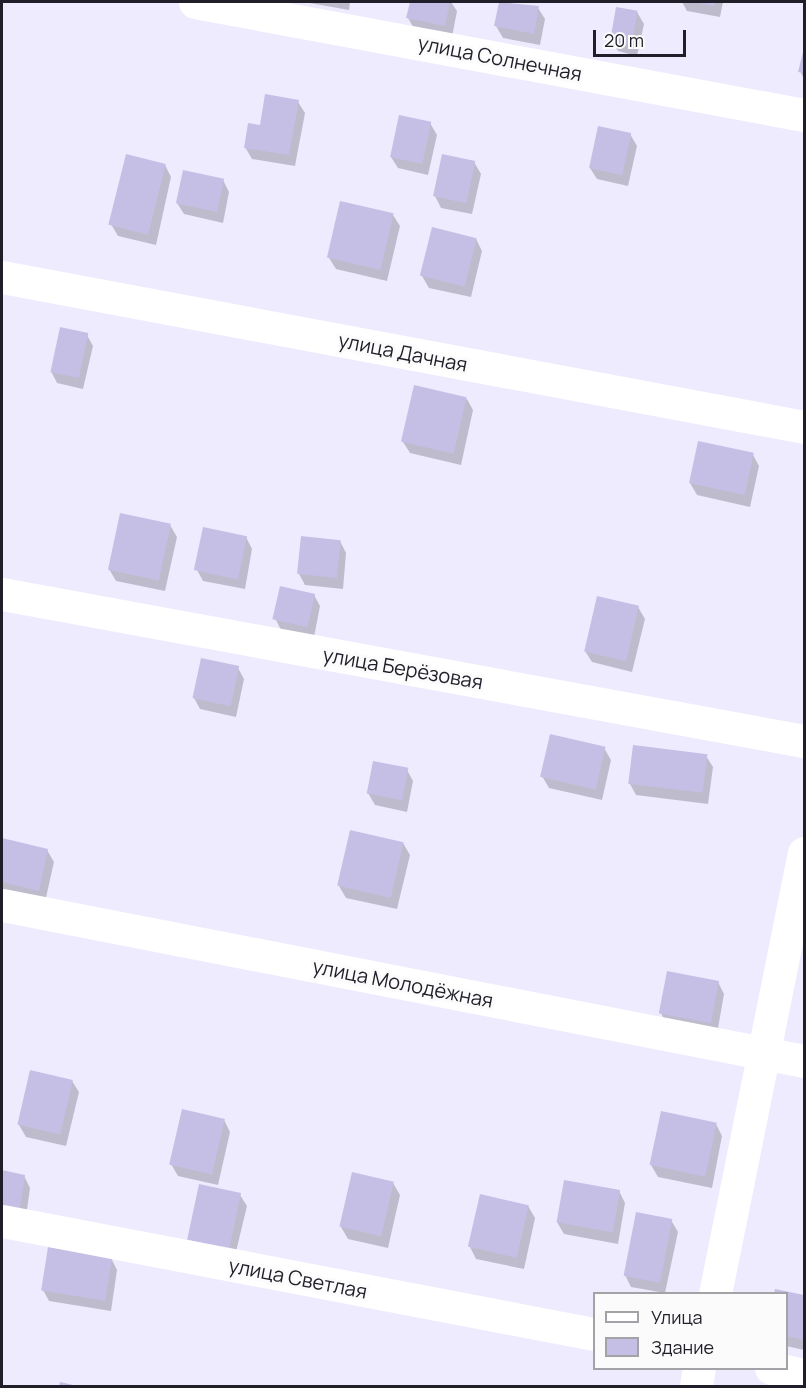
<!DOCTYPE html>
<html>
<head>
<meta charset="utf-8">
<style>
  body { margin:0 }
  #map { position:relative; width:806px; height:1388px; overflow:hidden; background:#eeebff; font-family:Manrope,sans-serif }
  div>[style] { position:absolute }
  .shadow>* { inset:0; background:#0003 }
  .building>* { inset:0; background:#c5bfe5; transform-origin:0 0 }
  .minor>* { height:33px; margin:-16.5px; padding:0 16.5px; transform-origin:16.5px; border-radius:16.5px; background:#fff }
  span { translate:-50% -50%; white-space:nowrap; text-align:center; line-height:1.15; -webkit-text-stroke:6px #fbfbfb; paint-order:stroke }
  .street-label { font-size:20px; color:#1f1e29 }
  .frame { position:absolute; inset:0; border:3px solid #1f1e29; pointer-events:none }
  .legend { position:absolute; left:593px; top:1292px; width:195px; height:78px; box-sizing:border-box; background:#fbfbfb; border:2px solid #a3a3a7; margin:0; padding:8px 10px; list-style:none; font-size:18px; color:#1f1e29 }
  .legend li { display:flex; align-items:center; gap:12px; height:30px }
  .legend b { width:30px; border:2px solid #a3a3a7 }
  .scale { position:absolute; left:593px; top:30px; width:93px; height:27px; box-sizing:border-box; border:3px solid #1f1e29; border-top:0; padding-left:8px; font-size:18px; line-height:21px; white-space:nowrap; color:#1f1e29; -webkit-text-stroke:4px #fbfbfb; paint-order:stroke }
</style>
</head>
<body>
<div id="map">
  <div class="shadow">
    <div style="clip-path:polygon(304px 2px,350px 2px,349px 10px)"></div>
    <div style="clip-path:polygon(411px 2px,451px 2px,457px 11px,452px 37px,415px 30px,408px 18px)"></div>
    <div style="clip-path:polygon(501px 2px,538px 8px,545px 19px,540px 45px,503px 38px,496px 26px)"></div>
    <div style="clip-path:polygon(682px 2px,723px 2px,720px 17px,687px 11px)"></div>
    <div style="clip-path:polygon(637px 12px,644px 24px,637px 56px,618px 51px,611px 40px)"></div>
    <div style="clip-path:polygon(804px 51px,804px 79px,800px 71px)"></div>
    <div style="clip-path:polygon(298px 102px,305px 113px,295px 166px,252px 159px,245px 147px,261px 127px)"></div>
    <div style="clip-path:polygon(430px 123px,437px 135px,428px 175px,398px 168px,391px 157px)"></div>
    <div style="clip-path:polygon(630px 134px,637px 146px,628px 186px,597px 179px,590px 168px)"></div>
    <div style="clip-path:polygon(474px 162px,481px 174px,472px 214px,441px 208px,435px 196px)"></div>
    <div style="clip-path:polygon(165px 165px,171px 177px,156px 245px,118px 236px,111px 224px)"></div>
    <div style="clip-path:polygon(223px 180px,229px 192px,223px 223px,184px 214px,177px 203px)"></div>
    <div style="clip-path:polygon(393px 215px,400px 226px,387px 281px,336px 269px,329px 258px)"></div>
    <div style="clip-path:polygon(476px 239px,482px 251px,471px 297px,429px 288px,422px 276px)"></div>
    <div style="clip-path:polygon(87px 335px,93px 346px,83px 389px,57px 383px,51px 371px)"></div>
    <div style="clip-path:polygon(467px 399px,473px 410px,461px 465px,410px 453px,403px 442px)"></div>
    <div style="clip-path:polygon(753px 455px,759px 466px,750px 507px,697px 495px,690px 483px)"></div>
    <div style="clip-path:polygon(170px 525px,177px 537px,165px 591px,116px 581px,109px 569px)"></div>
    <div style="clip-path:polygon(246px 537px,252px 549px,245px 589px,203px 581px,197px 570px)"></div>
    <div style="clip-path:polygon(340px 541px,346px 553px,343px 589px,305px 585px,299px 574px)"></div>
    <div style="clip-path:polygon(314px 595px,320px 606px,314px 637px,281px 630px,275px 618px)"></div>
    <div style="clip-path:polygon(638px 607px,645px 619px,632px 672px,592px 662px,585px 651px)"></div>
    <div style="clip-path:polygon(238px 668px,244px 679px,236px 717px,200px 709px,194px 698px)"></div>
    <div style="clip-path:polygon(604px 748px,611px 760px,602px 800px,549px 788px,542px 776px)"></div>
    <div style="clip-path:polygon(706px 756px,713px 767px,708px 804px,636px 795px,630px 784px)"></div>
    <div style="clip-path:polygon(407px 770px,413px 781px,407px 812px,375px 805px,368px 793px)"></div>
    <div style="clip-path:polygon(3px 840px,47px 850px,54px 862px,45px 902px,2px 892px)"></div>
    <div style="clip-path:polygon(403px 843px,410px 855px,397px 909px,346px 898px,339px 886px)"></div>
    <div style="clip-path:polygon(718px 982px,724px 994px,717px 1034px,667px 1025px,661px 1013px)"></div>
    <div style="clip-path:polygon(72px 1081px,79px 1092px,66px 1146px,26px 1137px,19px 1125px)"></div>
    <div style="clip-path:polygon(224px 1120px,230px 1132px,218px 1185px,178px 1176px,171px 1164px)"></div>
    <div style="clip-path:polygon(716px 1124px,722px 1136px,712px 1188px,658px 1177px,651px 1165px)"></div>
    <div style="clip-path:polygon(2px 1172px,24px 1176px,30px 1188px,25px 1225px,2px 1221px)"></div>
    <div style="clip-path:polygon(393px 1183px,400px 1195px,388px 1248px,348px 1239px,341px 1227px)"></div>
    <div style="clip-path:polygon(619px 1191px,625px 1203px,618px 1244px,564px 1234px,557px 1222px)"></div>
    <div style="clip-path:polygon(240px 1195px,247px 1206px,234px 1260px,194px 1251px)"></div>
    <div style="clip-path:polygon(528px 1206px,535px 1218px,524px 1269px,476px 1259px,470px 1247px)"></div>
    <div style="clip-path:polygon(671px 1220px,678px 1232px,665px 1293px,631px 1287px,625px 1275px)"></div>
    <div style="clip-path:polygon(111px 1258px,117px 1270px,111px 1311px,49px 1301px,43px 1290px)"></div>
    <div style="clip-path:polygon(777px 1290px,804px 1296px,804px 1350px,786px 1346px,786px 1294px)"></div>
  </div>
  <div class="building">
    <div style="clip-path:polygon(410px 2px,450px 2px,445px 26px,406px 18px)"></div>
    <div style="clip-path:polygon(499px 2px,539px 6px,534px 34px,494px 26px)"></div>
    <div style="clip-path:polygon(695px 2px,715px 2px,714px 6px)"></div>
    <div style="left:616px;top:7px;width:22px;height:34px;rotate:10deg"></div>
    <div style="clip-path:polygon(804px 48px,804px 73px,798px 72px)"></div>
    <div style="clip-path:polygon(265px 94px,299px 100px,289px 155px,244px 148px,248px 123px,260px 125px)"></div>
    <div style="left:399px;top:115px;width:33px;height:43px;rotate:12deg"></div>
    <div style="left:598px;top:126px;width:34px;height:43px;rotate:12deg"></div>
    <div style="left:126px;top:154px;width:41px;height:73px;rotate:14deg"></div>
    <div style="left:442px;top:154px;width:34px;height:43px;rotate:12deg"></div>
    <div style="left:183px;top:170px;width:42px;height:34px;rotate:12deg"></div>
    <div style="left:340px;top:201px;width:55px;height:58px;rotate:13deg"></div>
    <div style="left:432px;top:227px;width:46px;height:50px;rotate:14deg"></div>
    <div style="left:60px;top:327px;width:29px;height:46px;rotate:12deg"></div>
    <div style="left:414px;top:385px;width:54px;height:58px;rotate:13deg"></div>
    <div style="left:698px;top:441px;width:57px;height:43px;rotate:12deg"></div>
    <div style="left:120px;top:513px;width:52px;height:58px;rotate:12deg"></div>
    <div style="left:203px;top:527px;width:45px;height:44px;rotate:12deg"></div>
    <div style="left:301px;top:536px;width:40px;height:38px;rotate:6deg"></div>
    <div style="left:280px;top:586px;width:36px;height:34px;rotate:13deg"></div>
    <div style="left:597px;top:596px;width:43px;height:57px;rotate:13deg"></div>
    <div style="left:201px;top:658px;width:39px;height:41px;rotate:12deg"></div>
    <div style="left:550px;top:734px;width:57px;height:44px;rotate:13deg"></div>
    <div style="left:633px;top:745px;width:75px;height:39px;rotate:7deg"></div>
    <div style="left:373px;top:761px;width:36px;height:33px;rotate:11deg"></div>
    <div style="left:350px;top:830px;width:55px;height:57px;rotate:13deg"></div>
    <div style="clip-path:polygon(2px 838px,48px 849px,39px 891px,2px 882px)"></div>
    <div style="left:667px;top:971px;width:53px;height:43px;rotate:11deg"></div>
    <div style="left:30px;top:1070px;width:44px;height:56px;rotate:13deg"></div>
    <div style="left:182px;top:1109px;width:44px;height:57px;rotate:13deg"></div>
    <div style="left:661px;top:1111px;width:57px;height:55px;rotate:12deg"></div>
    <div style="clip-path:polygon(2px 1170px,25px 1175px,19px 1214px,2px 1211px)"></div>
    <div style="left:352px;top:1172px;width:43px;height:56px;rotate:13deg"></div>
    <div style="left:564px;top:1180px;width:57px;height:43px;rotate:10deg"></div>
    <div style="left:199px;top:1184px;width:43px;height:57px;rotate:12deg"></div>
    <div style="left:480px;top:1194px;width:50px;height:54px;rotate:13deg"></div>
    <div style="left:636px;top:1212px;width:37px;height:65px;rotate:11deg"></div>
    <div style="left:48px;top:1247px;width:65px;height:44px;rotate:9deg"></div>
    <div style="clip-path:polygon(775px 1289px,804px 1295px,804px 1340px,786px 1336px,786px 1294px,774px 1294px)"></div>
    <div style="clip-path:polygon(60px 1382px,78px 1386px,59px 1386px)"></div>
  </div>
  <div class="minor">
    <div style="left:195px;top:2px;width:619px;rotate:10.51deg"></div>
    <div style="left:2px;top:277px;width:816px;rotate:10.59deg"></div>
    <div style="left:2px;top:594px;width:815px;rotate:10.39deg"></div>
    <div style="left:2px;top:905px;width:817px;rotate:11.01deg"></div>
    <div style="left:2px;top:1221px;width:603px;rotate:10.81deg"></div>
    <div style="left:715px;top:1294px;width:450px;rotate:-78.6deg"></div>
    <div style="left:771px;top:1368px;width:34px;rotate:12deg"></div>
    <div style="left:696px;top:1386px;width:18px;rotate:-81deg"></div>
  </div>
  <div class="street-label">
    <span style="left:500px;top:58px;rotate:11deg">улица Солнечная</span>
    <span style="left:403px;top:352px;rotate:11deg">улица Дачная</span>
    <span style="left:403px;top:668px;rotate:10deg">улица Берёзовая</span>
    <span style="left:403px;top:983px;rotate:11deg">улица Молодёжная</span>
    <span style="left:298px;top:1278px;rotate:11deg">улица Светлая</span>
  </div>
  <div class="frame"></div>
  <ul class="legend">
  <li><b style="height:8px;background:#fff"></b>Улица</li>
  <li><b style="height:16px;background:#c5bfe5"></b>Здание</li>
  </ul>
  <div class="scale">20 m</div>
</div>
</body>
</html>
